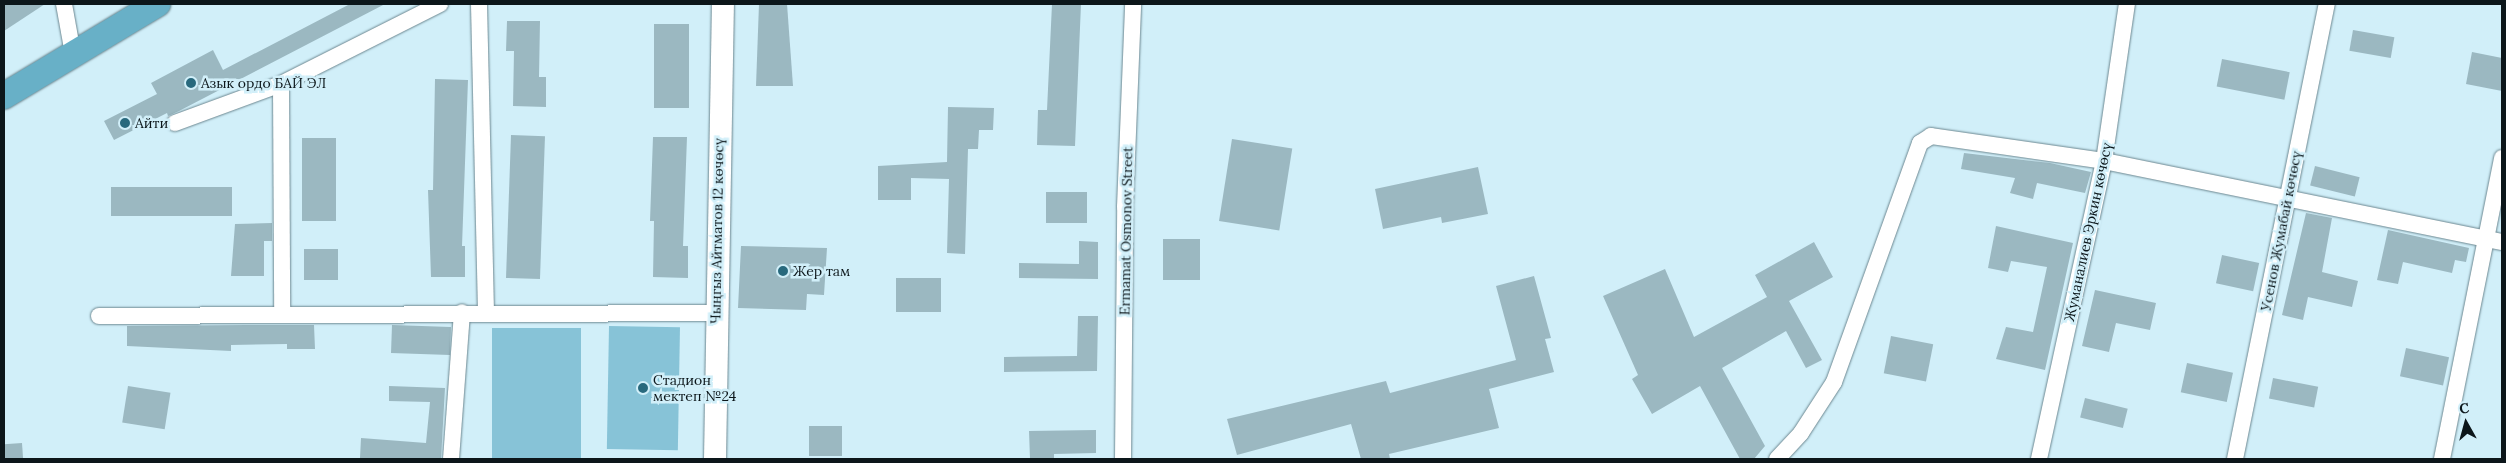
<!DOCTYPE html>
<html>
<head>
<meta charset="utf-8">
<style>
  body { margin:0 }
  #map { position:relative; width:2506px; height:463px; overflow:hidden; background:#d1eff9; font-family:Lora,serif }
  div>[style] { position:absolute }
  .green>* { inset:0; background:#87c3d7; transform-origin:0 0 }
  .building>* { inset:0; background:#9bb8c1; transform-origin:0 0 }
  .roads { filter:drop-shadow(0 0 1px #6c8790) drop-shadow(0 0 1px #6c8790) }
  .minor>* { height:16px; margin:-8px; padding:0 8px; transform-origin:8px; border-radius:8px; background:#fff }
  .secondary>* { height:22px; margin:-11px; padding:0 11px; transform-origin:11px; border-radius:11px; background:#fff }
  .trunk>* { height:26px; margin:-13px; padding:0 13px; transform-origin:13px; border-radius:13px; background:#68b0c7 }
  .dots>* { width:14px; height:14px; translate:-50% -50%; box-sizing:border-box; border:2px solid #d1eff9; border-radius:50% }
  span { translate:-50% -50%; white-space:nowrap; text-align:center; line-height:1.15; -webkit-text-stroke:5px #d1eff9; paint-order:stroke }
  .poi-label { font-size:14px; color:#0c161a }
  .left { translate:0 -50%; text-align:left }
  .street-label { font-size:14px; color:#0c161a }
  .frame { position:absolute; inset:0; border:5px solid #0c161a; pointer-events:none }
  .north { position:absolute; left:2441px; top:398px; width:50px; height:50px; -webkit-text-stroke:4px #d1eff9; paint-order:stroke; rotate:353deg; font-size:14px; font-weight:700; line-height:20px; text-align:center; color:#0c161a }
  .north::after { content:''; display:block; margin:auto; width:18px; height:22px; background:#0c161a; clip-path:polygon(50% 0,100% 100%,50% 72%,0 100%) }
</style>
</head>
<body>
<div id="map">
  <div class="green">
    <div style="left:609px;top:326px;width:71px;height:123px;rotate:1deg"></div>
    <div style="left:581px;top:328px;width:131px;height:89px;rotate:90deg"></div>
  </div>
  <div class="building">
    <div style="clip-path:polygon(4px 4px,45px 4px,4px 31px)"></div>
    <div style="clip-path:polygon(350px 4px,385px 4px,179px 111px,168px 116px,167px 113px,114px 140px,104px 121px,157px 94px,151px 83px,213px 50px,223px 70px)"></div>
    <div style="clip-path:polygon(759px 4px,787px 4px,793px 86px,756px 86px)"></div>
    <div style="clip-path:polygon(1052px 4px,1081px 4px,1075px 146px,1037px 145px,1038px 110px,1047px 110px)"></div>
    <div style="clip-path:polygon(507px 21px,540px 21px,539px 77px,546px 77px,546px 107px,513px 106px,514px 51px,506px 51px)"></div>
    <div style="left:654px;top:24px;width:35px;height:84px"></div>
    <div style="left:2353px;top:30px;width:42px;height:21px;rotate:10deg"></div>
    <div style="clip-path:polygon(2472px 52px,2502px 58px,2502px 91px,2466px 84px)"></div>
    <div style="left:2222px;top:59px;width:69px;height:28px;rotate:11deg"></div>
    <div style="clip-path:polygon(435px 79px,468px 80px,462px 246px,465px 246px,465px 277px,431px 277px,428px 190px,433px 190px)"></div>
    <div style="clip-path:polygon(948px 107px,994px 108px,993px 130px,979px 130px,978px 149px,968px 149px,965px 254px,947px 253px,949px 179px,911px 178px,911px 200px,878px 200px,878px 166px,947px 162px)"></div>
    <div style="left:511px;top:135px;width:34px;height:143px;rotate:2deg"></div>
    <div style="clip-path:polygon(653px 137px,687px 137px,683px 246px,688px 246px,688px 278px,653px 277px,654px 221px,650px 221px)"></div>
    <div style="left:302px;top:138px;width:34px;height:83px"></div>
    <div style="left:1232px;top:139px;width:61px;height:83px;rotate:9deg"></div>
    <div style="clip-path:polygon(1964px 153px,2050px 163px,2091px 172px,2085px 193px,2037px 183px,2033px 199px,2010px 193px,2015px 178px,1961px 169px)"></div>
    <div style="left:2315px;top:166px;width:46px;height:20px;rotate:14deg"></div>
    <div style="clip-path:polygon(1478px 167px,1488px 214px,1442px 223px,1441px 217px,1383px 229px,1375px 189px)"></div>
    <div style="left:232px;top:187px;width:29px;height:121px;rotate:90deg"></div>
    <div style="left:1087px;top:192px;width:31px;height:41px;rotate:90deg"></div>
    <div style="clip-path:polygon(2306px 213px,2332px 218px,2322px 272px,2358px 281px,2352px 307px,2308px 297px,2303px 320px,2282px 315px)"></div>
    <div style="clip-path:polygon(272px 223px,272px 241px,264px 241px,264px 276px,231px 276px,235px 224px)"></div>
    <div style="clip-path:polygon(1996px 226px,2073px 243px,2045px 370px,1996px 359px,2006px 327px,2033px 332px,2047px 267px,2011px 261px,2008px 272px,1988px 268px)"></div>
    <div style="clip-path:polygon(2388px 230px,2469px 248px,2466px 262px,2455px 260px,2452px 273px,2403px 262px,2398px 284px,2377px 280px)"></div>
    <div style="left:1200px;top:239px;width:41px;height:37px;rotate:90deg"></div>
    <div style="clip-path:polygon(1079px 241px,1098px 242px,1098px 279px,1019px 278px,1019px 263px,1079px 264px)"></div>
    <div style="clip-path:polygon(1814px 242px,1833px 277px,1789px 301px,1822px 360px,1806px 368px,1786px 331px,1722px 368px,1765px 446px,1754px 459px,1740px 459px,1700px 386px,1652px 414px,1632px 379px,1638px 375px,1603px 296px,1665px 269px,1694px 337px,1767px 297px,1755px 275px)"></div>
    <div style="clip-path:polygon(741px 246px,827px 248px,824px 295px,807px 294px,806px 310px,738px 308px)"></div>
    <div style="left:304px;top:249px;width:34px;height:31px"></div>
    <div style="left:2222px;top:255px;width:38px;height:29px;rotate:12deg"></div>
    <div style="clip-path:polygon(1534px 276px,1551px 338px,1545px 339px,1554px 372px,1489px 389px,1499px 428px,1389px 454px,1390px 459px,1361px 459px,1351px 424px,1237px 455px,1227px 419px,1386px 381px,1390px 393px,1516px 360px,1496px 286px)"></div>
    <div style="left:941px;top:278px;width:34px;height:45px;rotate:90deg"></div>
    <div style="clip-path:polygon(2095px 290px,2156px 303px,2150px 330px,2116px 323px,2109px 352px,2082px 346px)"></div>
    <div style="clip-path:polygon(1078px 316px,1098px 316px,1097px 371px,1004px 372px,1004px 357px,1077px 356px)"></div>
    <div style="clip-path:polygon(246px 325px,314px 325px,315px 349px,287px 349px,287px 344px,231px 345px,231px 351px,127px 346px,127px 326px)"></div>
    <div style="left:392px;top:325px;width:59px;height:28px;rotate:2deg"></div>
    <div style="left:1891px;top:336px;width:43px;height:38px;rotate:11deg"></div>
    <div style="left:2406px;top:348px;width:44px;height:29px;rotate:12deg"></div>
    <div style="left:2187px;top:363px;width:47px;height:30px;rotate:12deg"></div>
    <div style="left:2273px;top:378px;width:46px;height:21px;rotate:11deg"></div>
    <div style="left:128px;top:386px;width:43px;height:37px;rotate:9deg"></div>
    <div style="clip-path:polygon(389px 386px,445px 388px,441px 459px,360px 458px,361px 438px,426px 443px,430px 402px,389px 401px)"></div>
    <div style="left:2085px;top:398px;width:44px;height:20px;rotate:14deg"></div>
    <div style="left:842px;top:426px;width:30px;height:33px;rotate:90deg"></div>
    <div style="clip-path:polygon(1096px 430px,1096px 453px,1054px 454px,1054px 459px,1030px 459px,1029px 431px)"></div>
    <div style="left:22px;top:443px;width:16px;height:18px;rotate:86deg"></div>
  </div>
  <div class="roads">
    <div class="minor">
      <div style="left:64px;top:4px;width:51px;rotate:79.8deg"></div>
      <div style="left:479px;top:4px;width:307px;rotate:88.7deg"></div>
      <div style="left:281px;top:84px;width:229px;rotate:89.7deg"></div>
      <div style="left:175px;top:123px;width:113px;rotate:-20.2deg"></div>
      <div style="left:281px;top:84px;width:178px;rotate:-26.7deg"></div>
      <div style="left:99px;top:316px;width:616px;rotate:-0.28deg"></div>
      <div style="left:451px;top:459px;width:147px;rotate:-85.7deg"></div>
      <div style="left:1123px;top:459px;width:252px;rotate:-89.5deg"></div>
      <div style="left:1125px;top:207px;width:203px;rotate:-87.7deg"></div>
      <div style="left:1777px;top:459px;width:35px;rotate:-47deg"></div>
      <div style="left:1801px;top:433px;width:61px;rotate:-57.1deg"></div>
      <div style="left:1834px;top:382px;width:254px;rotate:-70.2deg"></div>
      <div style="left:1920px;top:143px;width:13px;rotate:-32deg"></div>
      <div style="left:1931px;top:136px;width:175px;rotate:8.2deg"></div>
      <div style="left:2104px;top:161px;width:406px;rotate:11.5deg"></div>
      <div style="left:2039px;top:459px;width:305px;rotate:-77.7deg"></div>
      <div style="left:2104px;top:161px;width:159px;rotate:-81.7deg"></div>
      <div style="left:2235px;top:459px;width:464px;rotate:-78.6deg"></div>
      <div style="left:2442px;top:459px;width:307px;rotate:-78.7deg"></div>
    </div>
    <div class="secondary">
      <div style="left:715px;top:459px;width:455px;rotate:-89deg"></div>
    </div>
    <div class="trunk">
      <div style="left:4px;top:96px;width:179px;rotate:-31deg"></div>
    </div>
  </div>
  <div class="dots">
    <div style="left:191px;top:83px;background:#28697d"></div>
    <div style="left:125px;top:123px;background:#28697d"></div>
    <div style="left:783px;top:271px;background:#28697d"></div>
    <div style="left:643px;top:388px;background:#28697d"></div>
  </div>
  <div class="poi-label">
    <span class="left" style="left:201px;top:83px">Азык ордо БАЙ ЭЛ</span>
    <span class="left" style="left:135px;top:123px">Айти</span>
    <span class="left" style="left:793px;top:271px">Жер там</span>
    <span class="left" style="left:653px;top:388px">Стадион<br>мектеп №24</span>
  </div>
  <div class="street-label">
    <span style="left:717px;top:231px;rotate:-89deg">Чыңгыз Айтматов 12 көчөсү</span>
    <span style="left:1126px;top:231px;rotate:-89deg">Ermamat Osmonov Street</span>
    <span style="left:2281px;top:231px;rotate:-79deg">Усенов Жумабай көчөсү</span>
    <span style="left:2088px;top:232px;rotate:-78deg">Жуманалиев Эркин көчөсү</span>
  </div>
  <div class="frame"></div>
  <div class="north">С</div>
</div>
</body>
</html>
